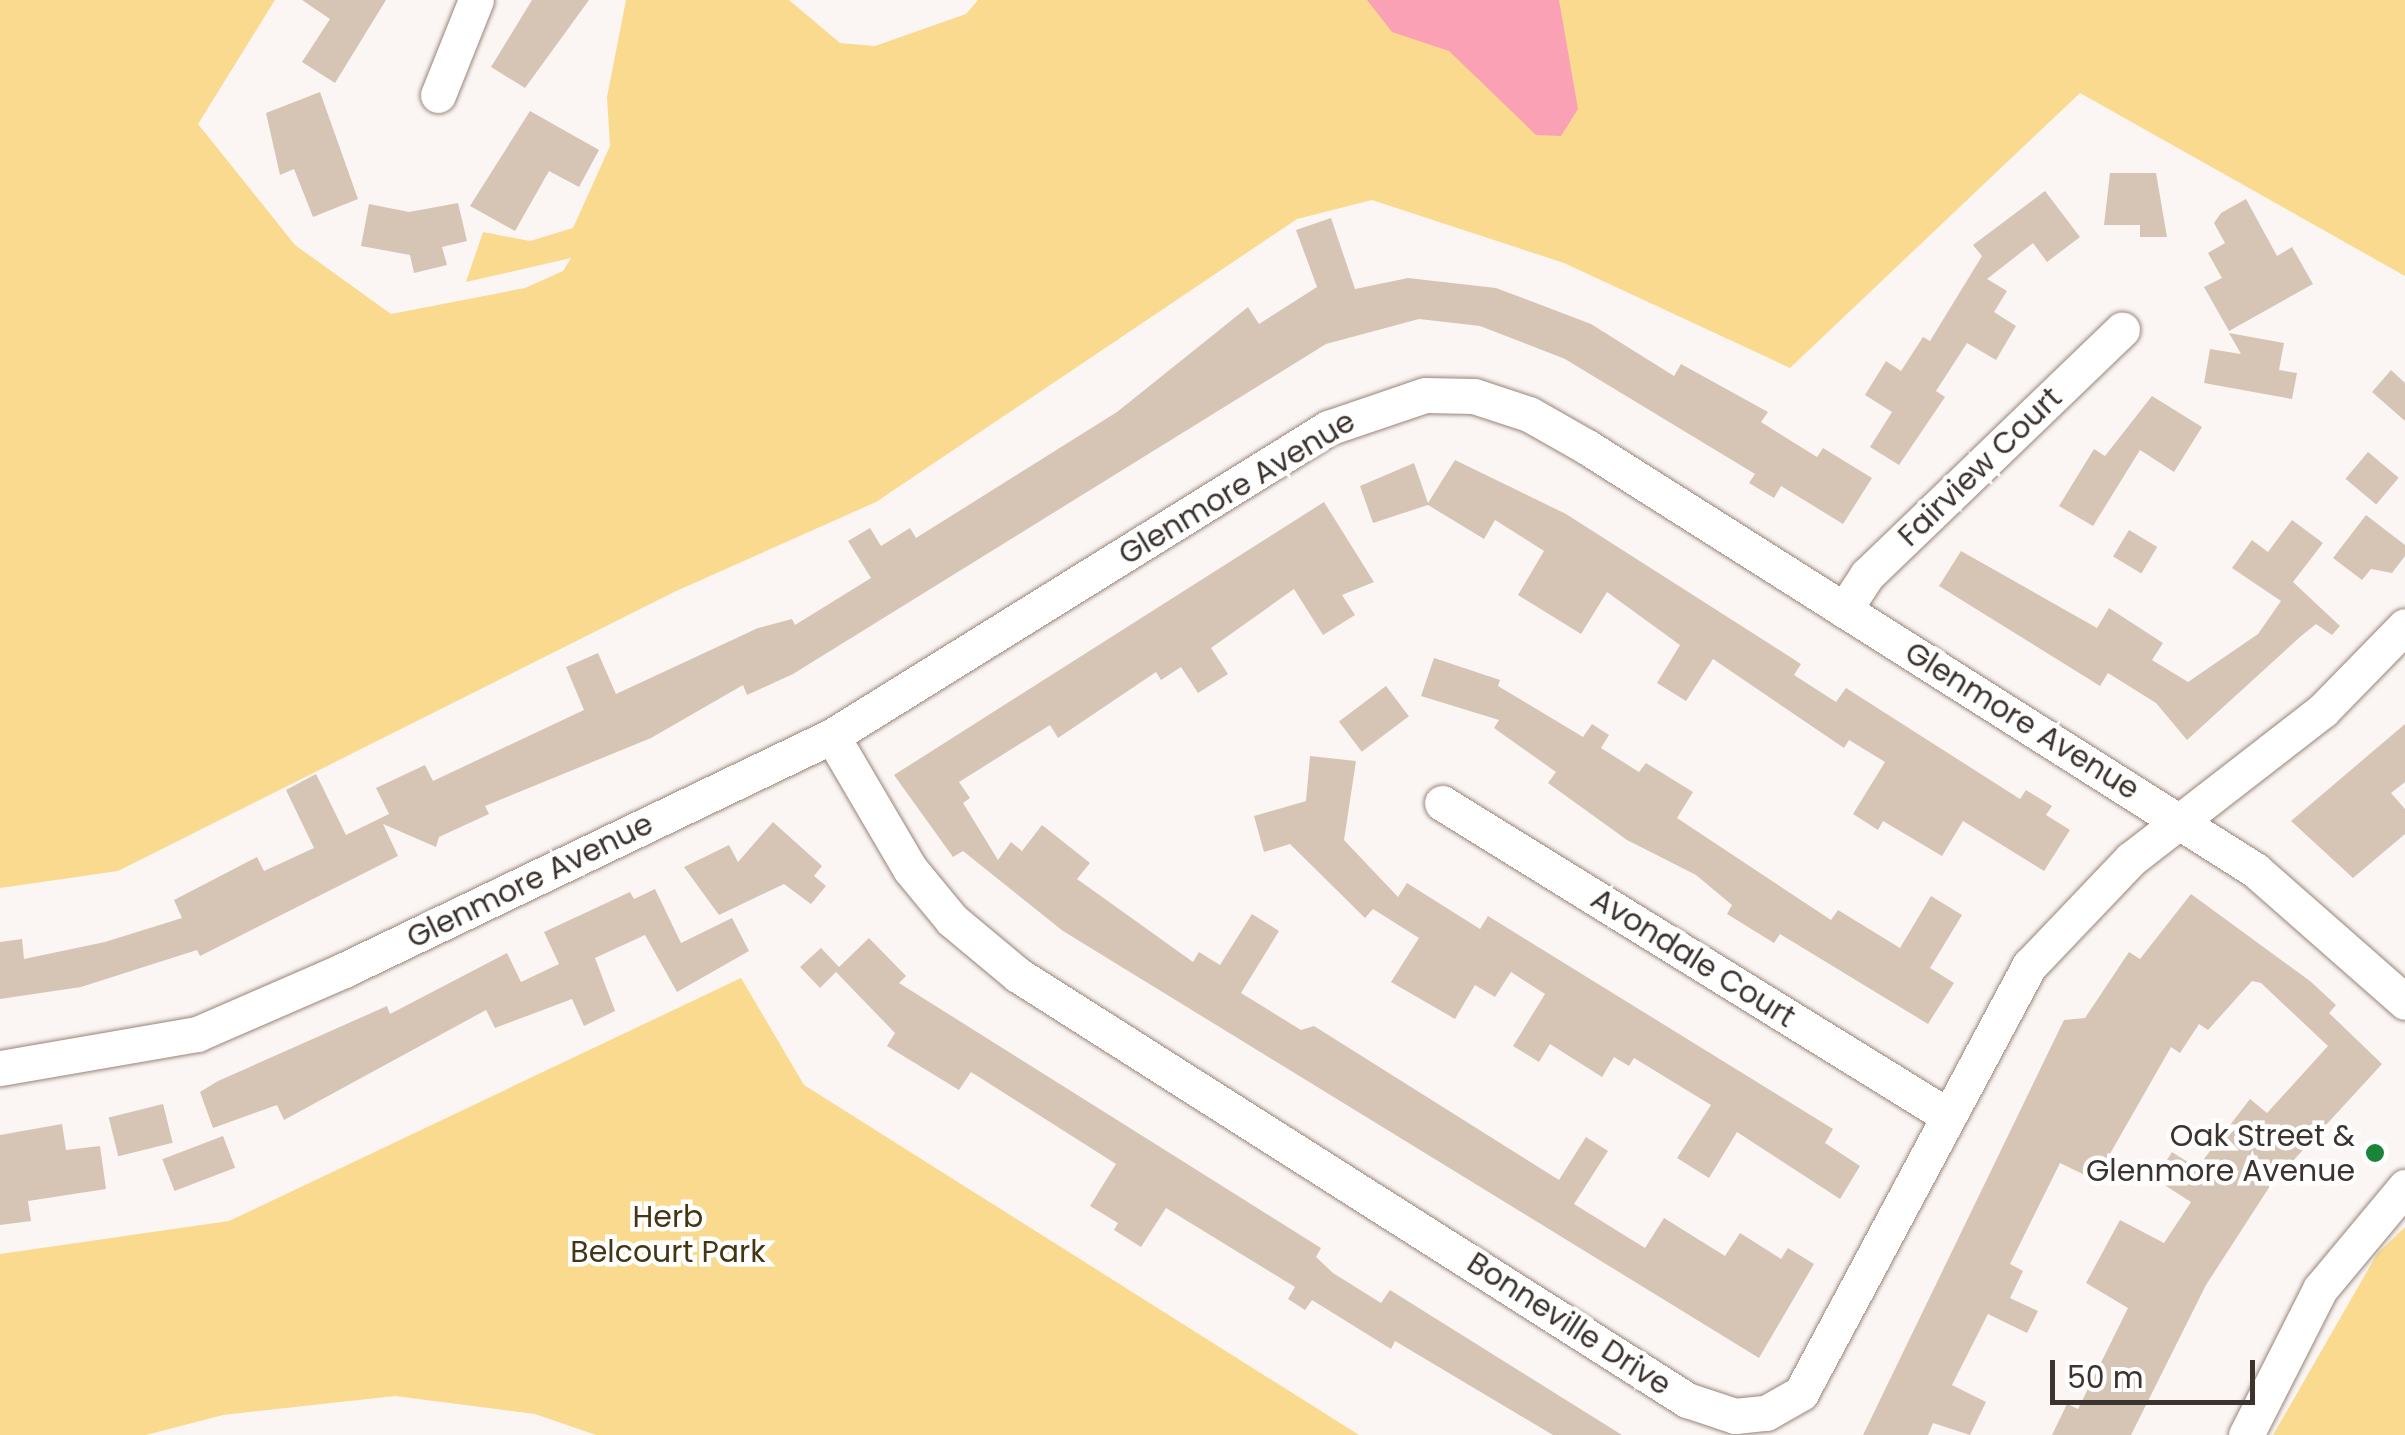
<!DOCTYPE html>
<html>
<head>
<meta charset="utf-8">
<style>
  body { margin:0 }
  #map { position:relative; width:2405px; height:1435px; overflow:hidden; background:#fbf6f4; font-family:Poppins,sans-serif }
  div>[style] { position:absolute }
  .green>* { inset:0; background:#f9da8f }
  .water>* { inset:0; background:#fba1b5 }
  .building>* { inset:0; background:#d6c5b4; transform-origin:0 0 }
  .roads { filter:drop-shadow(0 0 2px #998479) drop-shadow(0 0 2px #998479) }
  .minor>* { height:35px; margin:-17.5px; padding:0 17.5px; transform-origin:17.5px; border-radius:17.5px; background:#fff }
  .dots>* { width:28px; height:28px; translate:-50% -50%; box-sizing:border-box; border:5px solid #fff; border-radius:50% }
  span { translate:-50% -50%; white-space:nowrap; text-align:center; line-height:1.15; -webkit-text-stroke:9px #fff; paint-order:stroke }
  .street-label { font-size:30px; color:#3c332f }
  .poi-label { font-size:30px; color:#3c332f }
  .right { translate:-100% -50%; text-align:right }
  .park-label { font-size:30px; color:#443612 }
  .scale { position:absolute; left:2050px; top:1360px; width:205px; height:45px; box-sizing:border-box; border:5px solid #3c332f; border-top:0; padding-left:12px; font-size:30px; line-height:35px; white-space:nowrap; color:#3c332f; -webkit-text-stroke:8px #fff; paint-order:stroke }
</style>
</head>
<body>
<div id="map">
  <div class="green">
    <div style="clip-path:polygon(0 0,275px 0,198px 124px,295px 245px,391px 314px,525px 288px,563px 271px,571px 258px,466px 282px,483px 232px,530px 241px,573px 228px,610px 146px,607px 97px,626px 0,789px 0,840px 43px,875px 46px,966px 14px,978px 0,2405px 0,2405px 276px,2080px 93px,1790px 368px,1564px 263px,1372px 200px,1297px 219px,876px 502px,674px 592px,118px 871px,0 888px)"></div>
    <div style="clip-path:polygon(741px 978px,804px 1085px,1359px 1435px,596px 1435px,535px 1414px,395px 1396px,223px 1415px,146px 1435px,0 1435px,0 1254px,229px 1221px)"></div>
    <div style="clip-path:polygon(2405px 1227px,2405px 1435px,2273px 1435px,2377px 1254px)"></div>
  </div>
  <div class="water">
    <div style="clip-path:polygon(1367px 0,1559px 0,1578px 109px,1561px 136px,1536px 135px,1449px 51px,1392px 32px)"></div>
  </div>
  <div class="building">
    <div style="clip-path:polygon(302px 0,386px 0,335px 83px,302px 62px,330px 19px)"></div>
    <div style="clip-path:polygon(532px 0,589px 0,525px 88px,491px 67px)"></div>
    <div style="clip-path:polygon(320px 92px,358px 199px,313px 217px,294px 169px,280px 175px,266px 113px)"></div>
    <div style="clip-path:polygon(530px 111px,599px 150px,579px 187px,549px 171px,515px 231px,470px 206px)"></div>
    <div style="clip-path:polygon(2110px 173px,2156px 173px,2167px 237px,2140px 237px,2140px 225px,2104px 225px)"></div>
    <div style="clip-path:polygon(2045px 191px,2080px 237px,2047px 262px,2033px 243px,1987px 279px,2007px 291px,1994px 312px,2016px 326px,1996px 360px,1967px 343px,1936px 391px,1945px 397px,1899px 465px,1870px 447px,1892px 412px,1865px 395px,1886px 361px,1901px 371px,1923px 337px,1930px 341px,1982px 256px,1973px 245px)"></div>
    <div style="clip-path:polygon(2246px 199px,2277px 256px,2292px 247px,2313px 284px,2229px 331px,2204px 287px,2222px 278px,2208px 253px,2225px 243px,2214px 223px,2221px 213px)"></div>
    <div style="clip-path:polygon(458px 203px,467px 241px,442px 247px,447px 265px,414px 273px,410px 255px,361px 246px,369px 204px,409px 212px)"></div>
    <div style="clip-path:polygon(1331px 218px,1355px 289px,1408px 278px,1496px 288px,1591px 324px,1674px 376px,1681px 364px,1768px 412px,1761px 422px,1817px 457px,1823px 448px,1872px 478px,1843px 524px,1781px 486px,1774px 498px,1749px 483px,1755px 474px,1565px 359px,1480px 326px,1419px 319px,1326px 344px,793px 674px,747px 695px,743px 685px,651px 738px,485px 806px,489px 814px,439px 837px,436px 847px,383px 824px,398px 856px,200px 956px,197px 950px,81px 987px,0 999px,0 942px,22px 939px,24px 959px,105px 942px,182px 918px,174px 900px,257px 857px,264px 871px,314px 848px,286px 790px,316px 774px,346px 835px,389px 814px,376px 788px,425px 765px,433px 781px,584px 710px,566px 667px,598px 653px,616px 694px,758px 628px,792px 619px,795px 625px,871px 578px,848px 541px,870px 528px,881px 546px,910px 528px,916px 538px,1117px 412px,1248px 307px,1259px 324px,1317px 287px,1296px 230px)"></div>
    <div style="clip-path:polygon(2229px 333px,2284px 343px,2279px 370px,2297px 373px,2292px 399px,2204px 383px,2210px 349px,2241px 354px)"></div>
    <div style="clip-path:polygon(2391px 370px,2405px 383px,2405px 421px,2372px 392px)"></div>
    <div style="clip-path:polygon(2152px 396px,2202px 427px,2174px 472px,2140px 450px,2093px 526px,2059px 506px,2094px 449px,2105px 456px)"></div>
    <div style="left:2368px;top:452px;width:40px;height:35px;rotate:40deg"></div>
    <div style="clip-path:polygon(1455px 460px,1566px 514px,1801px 664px,1794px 675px,1836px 702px,1846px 688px,2020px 799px,2026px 790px,2052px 806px,2046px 815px,2070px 830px,2044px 871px,1963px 821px,1942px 856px,1883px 821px,1878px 830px,1853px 814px,1885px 762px,1849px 740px,1844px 748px,1713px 659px,1686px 701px,1657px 683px,1680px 645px,1607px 592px,1581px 634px,1518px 595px,1544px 551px,1495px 520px,1484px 539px,1428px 505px,1373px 523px,1360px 486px,1414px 463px,1428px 503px)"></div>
    <div style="clip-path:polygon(1324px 502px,1374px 582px,1342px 595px,1355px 615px,1323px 635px,1294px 589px,1211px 648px,1228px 674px,1198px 693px,1181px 667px,1161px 680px,1156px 672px,1058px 738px,1050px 725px,959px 782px,970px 798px,963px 803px,998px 860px,1011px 842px,1022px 851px,1042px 825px,1090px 863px,1077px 879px,1193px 962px,1199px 952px,1220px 965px,1252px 914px,1279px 931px,1241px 993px,1301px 1030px,1314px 1026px,1559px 1180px,1586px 1137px,1608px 1151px,1574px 1204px,1645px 1248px,1664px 1218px,1725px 1256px,1740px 1233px,1781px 1259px,1788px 1248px,1814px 1264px,1759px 1358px,1063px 931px,963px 851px,953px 857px,894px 775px)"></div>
    <div style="clip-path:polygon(2366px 515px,2405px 545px,2405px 556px,2392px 573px,2371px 569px,2362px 580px,2333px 558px)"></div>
    <div style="clip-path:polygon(2292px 520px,2323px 543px,2293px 582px,2340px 626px,2332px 635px,2316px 624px,2300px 637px,2187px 740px,2156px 703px,2108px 673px,2100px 686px,1939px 586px,1961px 551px,2097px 628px,2109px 608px,2163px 643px,2152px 660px,2188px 682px,2258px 634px,2281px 601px,2232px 568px,2252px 540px,2268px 552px)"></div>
    <div style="left:2129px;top:530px;width:33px;height:31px;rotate:31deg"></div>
    <div style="clip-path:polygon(1434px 658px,1500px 680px,1498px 686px,1583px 737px,1592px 724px,1609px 735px,1601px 748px,1639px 772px,1646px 763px,1693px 792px,1677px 818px,1831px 920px,1838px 910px,1900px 948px,1931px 896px,1962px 915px,1930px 968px,1954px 983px,1928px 1024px,1780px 934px,1774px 943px,1727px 914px,1732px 905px,1696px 875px,1627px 840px,1548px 783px,1556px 772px,1494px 728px,1499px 720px,1421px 696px)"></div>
    <div style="left:1386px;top:686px;width:38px;height:59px;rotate:53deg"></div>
    <div style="clip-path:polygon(2405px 724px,2405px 782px,2391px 793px,2405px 809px,2405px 834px,2353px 878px,2291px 821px)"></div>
    <div style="clip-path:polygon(1310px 756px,1356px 761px,1344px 840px,1398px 897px,1407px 883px,1480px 929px,1488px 916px,1833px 1129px,1825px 1143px,1860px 1166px,1840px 1199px,1737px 1132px,1709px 1178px,1677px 1158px,1711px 1105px,1634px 1058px,1629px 1066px,1614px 1057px,1602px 1077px,1550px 1044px,1539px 1062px,1513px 1046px,1545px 994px,1511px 972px,1495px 997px,1475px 985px,1455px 1019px,1391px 982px,1419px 938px,1373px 909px,1365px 918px,1290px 844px,1264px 852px,1254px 816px,1306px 801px)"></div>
    <div style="clip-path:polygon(773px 822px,822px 866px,814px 876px,826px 886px,811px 904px,784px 884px,719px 915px,684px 867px,729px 845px,738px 862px)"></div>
    <div style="clip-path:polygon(655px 889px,681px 943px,732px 918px,749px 951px,677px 992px,645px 935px,595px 958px,615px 1011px,584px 1026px,572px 999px,495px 1028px,486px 1010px,284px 1120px,277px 1105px,213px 1128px,200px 1092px,218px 1081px,387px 1006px,390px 1014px,507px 953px,521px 982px,559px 964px,544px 932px,630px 892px,634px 899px)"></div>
    <div style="clip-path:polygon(2191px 894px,2310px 981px,2336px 1005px,2329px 1013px,2382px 1064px,2270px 1186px,2206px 1285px,2131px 1435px,2052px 1435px,2067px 1404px,2078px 1409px,2128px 1308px,2086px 1283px,2120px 1220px,2164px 1243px,2191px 1202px,2155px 1179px,2172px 1152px,2197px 1168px,2250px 1099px,2267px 1113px,2328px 1046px,2261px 983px,2252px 981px,2208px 1030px,2199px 1024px,2180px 1053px,2171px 1047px,2095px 1180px,2060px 1163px,2010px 1264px,2023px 1271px,2010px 1298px,2038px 1311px,2027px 1333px,1988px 1314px,1952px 1385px,1986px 1402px,1970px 1435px,1933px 1423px,1928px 1435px,1863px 1435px,2064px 1020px,2085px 1018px,2129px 952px,2140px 959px)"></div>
    <div style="clip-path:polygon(869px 938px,906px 976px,899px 983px,1321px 1248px,1316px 1257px,1333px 1273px,1381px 1303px,1390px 1290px,1622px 1435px,1553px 1435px,1395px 1341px,1391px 1349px,1312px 1300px,1305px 1310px,1288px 1299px,1295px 1287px,1166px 1208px,1141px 1247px,1114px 1230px,1118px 1223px,1090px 1206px,1116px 1164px,971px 1072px,959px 1090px,887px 1046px,895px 1033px,836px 972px,820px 988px,800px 967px,821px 948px,839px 967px)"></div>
    <div style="left:163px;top:1104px;width:40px;height:56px;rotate:76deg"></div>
    <div style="clip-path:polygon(62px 1124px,66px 1150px,100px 1146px,106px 1189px,28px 1201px,31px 1221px,0 1225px,0 1135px)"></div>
    <div style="left:223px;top:1136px;width:34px;height:65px;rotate:69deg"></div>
  </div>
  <div class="roads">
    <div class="minor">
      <div style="left:438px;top:95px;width:102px;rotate:-68.2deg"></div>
      <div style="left:1844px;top:610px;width:42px;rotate:-56.7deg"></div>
      <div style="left:1867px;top:575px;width:354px;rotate:-43.9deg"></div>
      <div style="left:832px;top:736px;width:154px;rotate:59.6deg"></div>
      <div style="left:910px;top:869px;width:66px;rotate:50.5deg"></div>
      <div style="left:952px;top:920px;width:86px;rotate:39.8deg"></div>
      <div style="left:1018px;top:975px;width:793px;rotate:32.43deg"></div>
      <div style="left:1687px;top:1400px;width:51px;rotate:18.4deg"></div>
      <div style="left:1735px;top:1416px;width:31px;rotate:-6deg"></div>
      <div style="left:1766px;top:1413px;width:40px;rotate:-29.7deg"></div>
      <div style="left:1801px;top:1393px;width:485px;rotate:-61.9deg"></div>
      <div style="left:2030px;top:965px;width:146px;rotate:-46.4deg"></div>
      <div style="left:2131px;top:859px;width:243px;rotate:-37.8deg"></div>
      <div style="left:2323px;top:710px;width:117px;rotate:-45.7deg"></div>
      <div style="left:1442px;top:803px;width:591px;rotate:31.73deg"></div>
      <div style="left:0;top:1068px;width:200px;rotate:-9.8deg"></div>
      <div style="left:197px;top:1034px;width:160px;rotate:-23.5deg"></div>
      <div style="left:344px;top:970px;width:541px;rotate:-25.62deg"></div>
      <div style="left:832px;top:736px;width:584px;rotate:-31.84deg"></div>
      <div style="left:1328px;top:428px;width:102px;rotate:-18.8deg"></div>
      <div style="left:1425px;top:395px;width:49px;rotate:1.2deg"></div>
      <div style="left:1474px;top:396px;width:58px;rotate:18.1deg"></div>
      <div style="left:1529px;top:414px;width:67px;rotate:29.6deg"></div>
      <div style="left:1587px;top:447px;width:791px;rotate:32.34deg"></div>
      <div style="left:2255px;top:870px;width:200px;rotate:41.3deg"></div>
      <div style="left:2246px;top:1435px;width:164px;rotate:-63.1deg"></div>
      <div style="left:2320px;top:1289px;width:133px;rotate:-50.2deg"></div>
    </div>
  </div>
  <div class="dots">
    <div style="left:2375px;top:1153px;background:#1a8439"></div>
  </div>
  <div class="street-label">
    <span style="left:1980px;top:467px;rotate:-44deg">Fairview Court</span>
    <span style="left:1237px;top:488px;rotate:-31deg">Glenmore Avenue</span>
    <span style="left:2022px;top:721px;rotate:32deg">Glenmore Avenue</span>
    <span style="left:530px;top:881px;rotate:-26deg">Glenmore Avenue</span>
    <span style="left:1693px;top:958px;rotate:32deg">Avondale Court</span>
    <span style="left:1569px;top:1324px;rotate:33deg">Bonneville Drive</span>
  </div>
  <div class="poi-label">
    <span class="right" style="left:2355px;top:1153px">Oak Street &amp;<br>Glenmore Avenue</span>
  </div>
  <div class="park-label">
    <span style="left:668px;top:1234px">Herb<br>Belcourt Park</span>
  </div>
  <div class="scale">50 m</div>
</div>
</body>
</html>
